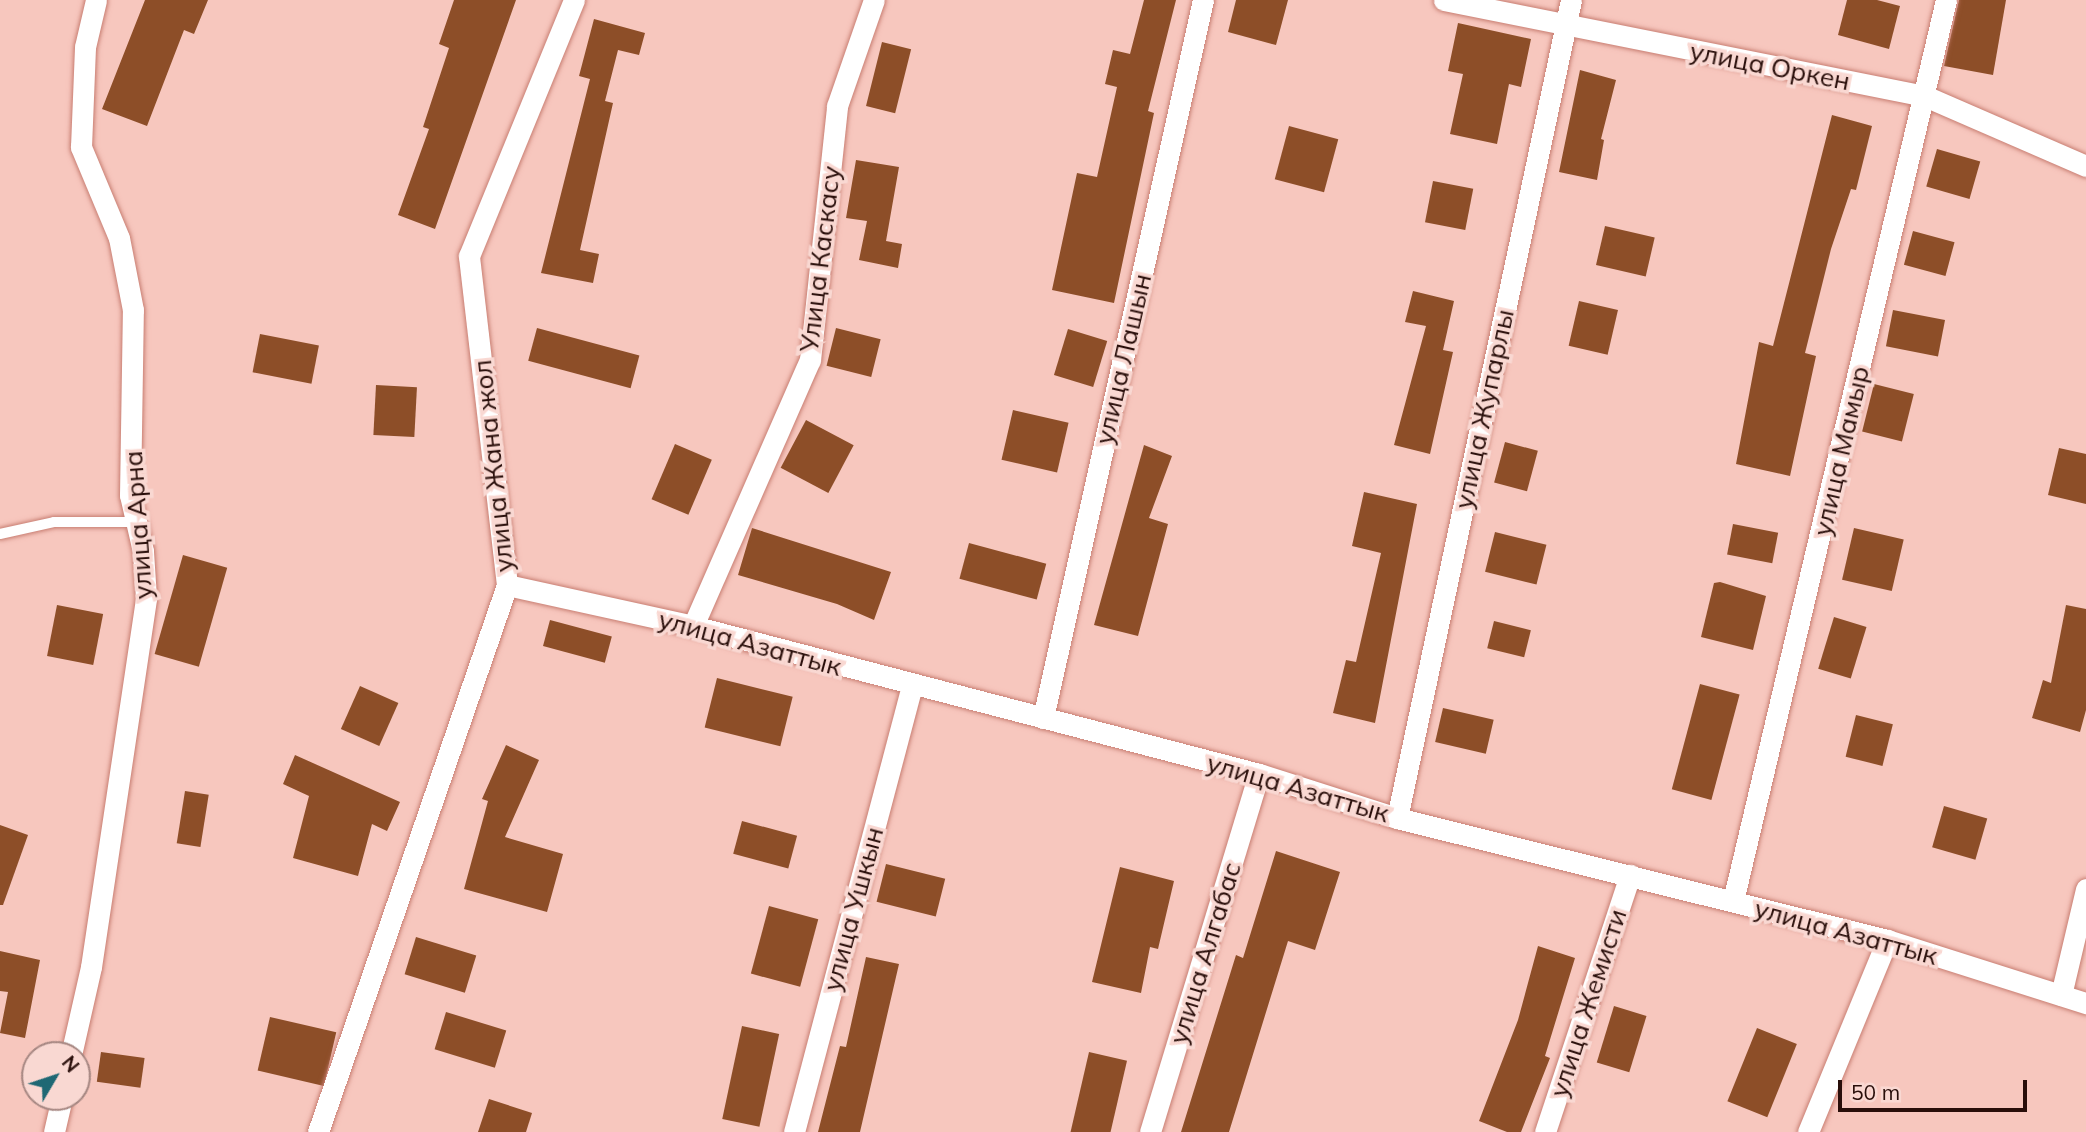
<!DOCTYPE html>
<html>
<head>
<meta charset="utf-8">
<style>
  body { margin:0 }
  #map { position:relative; width:2086px; height:1132px; overflow:hidden; background:#f7c7be; font-family:Mulish,sans-serif }
  div>[style] { position:absolute }
  .building>* { inset:0; background:#8d4e28; transform-origin:0 0 }
  .roads { filter:drop-shadow(0 0 2px #c87e72) drop-shadow(0 0 2px #c87e72) }
  .service>* { height:10px; margin:-5px; padding:0 5px; transform-origin:5px; border-radius:5px; background:#fff }
  .minor>* { height:21px; margin:-10.5px; padding:0 10.5px; transform-origin:10.5px; border-radius:10.5px; background:#fff }
  span { translate:-50% -50%; white-space:nowrap; text-align:center; line-height:1.15; -webkit-text-stroke:7px #f9d8d2; paint-order:stroke }
  .street-label { font-size:26px; color:#290e0a }
  .north { position:absolute; left:21px; top:1041px; width:70px; height:70px; box-sizing:border-box; background:#f9d8d2; border:2px solid #a68782; border-radius:50%; rotate:51deg; font-size:19px; font-weight:700; line-height:28px; text-align:center; color:#290e0a }
  .north::after { content:''; display:block; margin:auto; width:24px; height:32px; background:#1f6874; clip-path:polygon(50% 0,100% 100%,50% 72%,0 100%) }
  .scale { position:absolute; left:1838px; top:1080px; width:189px; height:32px; box-sizing:border-box; border:4px solid #290e0a; border-top:0; padding-left:9px; font-size:21px; line-height:24px; white-space:nowrap; color:#290e0a; -webkit-text-stroke:5px #f9d8d2; paint-order:stroke }
</style>
</head>
<body>
<div id="map">
  <div class="building">
    <div style="clip-path:polygon(145px 0,208px 0,194px 34px,184px 30px,147px 126px,102px 109px)"></div>
    <div style="clip-path:polygon(454px 0,516px 0,435px 229px,398px 215px,429px 129px,423px 127px,449px 48px,439px 44px)"></div>
    <div style="clip-path:polygon(1144px 0,1176px 0,1148px 111px,1154px 113px,1114px 303px,1052px 290px,1077px 173px,1097px 177px,1117px 87px,1105px 84px,1113px 50px,1130px 54px)"></div>
    <div style="clip-path:polygon(1236px 0,1288px 0,1276px 45px,1228px 32px)"></div>
    <div style="clip-path:polygon(1847px 0,1877px 0,1900px 6px,1889px 49px,1838px 35px)"></div>
    <div style="clip-path:polygon(1959px 0,2006px 0,1993px 75px,1944px 66px)"></div>
    <div style="clip-path:polygon(594px 19px,645px 33px,639px 55px,618px 50px,605px 101px,613px 103px,580px 250px,599px 254px,593px 283px,541px 273px,590px 79px,579px 76px)"></div>
    <div style="clip-path:polygon(1458px 23px,1531px 39px,1521px 87px,1509px 84px,1497px 144px,1450px 134px,1463px 74px,1448px 71px)"></div>
    <div style="left:882px;top:42px;width:30px;height:66px;rotate:14deg"></div>
    <div style="clip-path:polygon(1580px 70px,1616px 80px,1601px 139px,1604px 140px,1597px 180px,1559px 172px)"></div>
    <div style="clip-path:polygon(1832px 115px,1872px 126px,1856px 190px,1851px 189px,1831px 249px,1805px 353px,1816px 356px,1790px 476px,1736px 464px,1759px 342px,1773px 346px)"></div>
    <div style="left:1289px;top:126px;width:51px;height:55px;rotate:15deg"></div>
    <div style="left:1937px;top:149px;width:45px;height:39px;rotate:16deg"></div>
    <div style="clip-path:polygon(856px 160px,899px 167px,886px 241px,902px 244px,898px 268px,859px 260px,867px 221px,846px 218px)"></div>
    <div style="left:1433px;top:181px;width:41px;height:42px;rotate:11deg"></div>
    <div style="left:1605px;top:226px;width:51px;height:40px;rotate:13deg"></div>
    <div style="left:1913px;top:231px;width:43px;height:35px;rotate:15deg"></div>
    <div style="clip-path:polygon(1413px 291px,1454px 301px,1443px 350px,1453px 352px,1430px 454px,1394px 445px,1426px 326px,1405px 322px)"></div>
    <div style="left:1579px;top:301px;width:40px;height:46px;rotate:13deg"></div>
    <div style="left:1893px;top:310px;width:53px;height:37px;rotate:11deg"></div>
    <div style="left:537px;top:328px;width:106px;height:34px;rotate:15deg"></div>
    <div style="left:836px;top:328px;width:46px;height:39px;rotate:14deg"></div>
    <div style="left:1068px;top:329px;width:41px;height:48px;rotate:17deg"></div>
    <div style="left:260px;top:334px;width:60px;height:39px;rotate:11deg"></div>
    <div style="left:1874px;top:384px;width:41px;height:49px;rotate:14deg"></div>
    <div style="left:376px;top:385px;width:41px;height:50px;rotate:3deg"></div>
    <div style="left:1013px;top:410px;width:57px;height:51px;rotate:13deg"></div>
    <div style="left:806px;top:420px;width:54px;height:54px;rotate:28deg"></div>
    <div style="left:1505px;top:442px;width:34px;height:42px;rotate:15deg"></div>
    <div style="left:675px;top:444px;width:40px;height:60px;rotate:23deg"></div>
    <div style="clip-path:polygon(1144px 445px,1172px 456px,1149px 518px,1168px 524px,1138px 636px,1094px 625px)"></div>
    <div style="clip-path:polygon(2059px 448px,2086px 454px,2086px 504px,2048px 495px)"></div>
    <div style="clip-path:polygon(1364px 492px,1417px 504px,1375px 723px,1333px 713px,1346px 660px,1356px 662px,1381px 553px,1352px 546px)"></div>
    <div style="left:1733px;top:524px;width:46px;height:31px;rotate:11deg"></div>
    <div style="clip-path:polygon(752px 528px,891px 572px,874px 620px,837px 604px,738px 575px)"></div>
    <div style="left:1854px;top:528px;width:51px;height:53px;rotate:13deg"></div>
    <div style="left:1495px;top:532px;width:53px;height:41px;rotate:14deg"></div>
    <div style="left:969px;top:543px;width:80px;height:37px;rotate:15deg"></div>
    <div style="left:183px;top:555px;width:46px;height:103px;rotate:16deg"></div>
    <div style="clip-path:polygon(1720px 582px,1766px 596px,1753px 650px,1701px 637px,1714px 583px)"></div>
    <div style="left:57px;top:605px;width:47px;height:52px;rotate:11deg"></div>
    <div style="clip-path:polygon(2066px 605px,2086px 609px,2086px 710px,2080px 732px,2032px 718px,2043px 680px,2051px 683px)"></div>
    <div style="left:1834px;top:617px;width:34px;height:54px;rotate:17deg"></div>
    <div style="left:550px;top:620px;width:64px;height:27px;rotate:15deg"></div>
    <div style="left:1494px;top:621px;width:38px;height:28px;rotate:14deg"></div>
    <div style="left:717px;top:678px;width:78px;height:51px;rotate:14deg"></div>
    <div style="left:1700px;top:684px;width:41px;height:109px;rotate:15deg"></div>
    <div style="left:360px;top:686px;width:42px;height:47px;rotate:24deg"></div>
    <div style="left:1443px;top:708px;width:52px;height:35px;rotate:13deg"></div>
    <div style="left:1856px;top:715px;width:38px;height:43px;rotate:14deg"></div>
    <div style="clip-path:polygon(506px 745px,539px 760px,505px 837px,563px 854px,547px 912px,464px 889px,488px 801px,482px 799px)"></div>
    <div style="clip-path:polygon(295px 755px,400px 802px,387px 831px,372px 824px,358px 876px,293px 858px,309px 796px,283px 784px)"></div>
    <div style="left:185px;top:791px;width:24px;height:53px;rotate:9deg"></div>
    <div style="left:1944px;top:806px;width:45px;height:43px;rotate:16deg"></div>
    <div style="left:742px;top:821px;width:57px;height:34px;rotate:15deg"></div>
    <div style="clip-path:polygon(0 825px,28px 835px,3px 905px,0 905px)"></div>
    <div style="clip-path:polygon(1276px 851px,1340px 872px,1315px 950px,1288px 941px,1229px 1132px,1181px 1132px,1236px 955px,1243px 958px)"></div>
    <div style="left:886px;top:864px;width:61px;height:39px;rotate:14deg"></div>
    <div style="clip-path:polygon(1120px 867px,1174px 881px,1158px 949px,1150px 947px,1141px 993px,1092px 982px)"></div>
    <div style="left:769px;top:906px;width:51px;height:70px;rotate:15deg"></div>
    <div style="left:416px;top:937px;width:63px;height:39px;rotate:17deg"></div>
    <div style="clip-path:polygon(1538px 946px,1575px 958px,1545px 1056px,1550px 1058px,1521px 1132px,1507px 1132px,1479px 1121px,1518px 1020px)"></div>
    <div style="clip-path:polygon(0 951px,40px 960px,25px 1038px,0 1033px,8px 992px,0 991px)"></div>
    <div style="clip-path:polygon(866px 957px,899px 964px,860px 1132px,818px 1132px,840px 1046px,846px 1047px)"></div>
    <div style="left:1614px;top:1006px;width:34px;height:59px;rotate:17deg"></div>
    <div style="left:446px;top:1012px;width:63px;height:39px;rotate:17deg"></div>
    <div style="left:270px;top:1017px;width:68px;height:55px;rotate:13deg"></div>
    <div style="left:742px;top:1026px;width:38px;height:95px;rotate:12deg"></div>
    <div style="left:1757px;top:1028px;width:43px;height:79px;rotate:22deg"></div>
    <div style="left:101px;top:1052px;width:44px;height:30px;rotate:8deg"></div>
    <div style="left:1089px;top:1052px;width:39px;height:82px;rotate:13deg"></div>
    <div style="clip-path:polygon(489px 1099px,532px 1113px,526px 1132px,478px 1132px)"></div>
  </div>
  <div class="roads">
    <div class="service">
      <div style="left:0;top:534px;width:55px;rotate:-12.5deg"></div>
      <div style="left:54px;top:522px;width:82px"></div>
    </div>
    <div class="minor">
      <div style="left:1444px;top:0;width:490px;rotate:11.3deg"></div>
      <div style="left:1925px;top:96px;width:176px;rotate:23.5deg"></div>
      <div style="left:507px;top:585px;width:190px;rotate:12.4deg"></div>
      <div style="left:693px;top:626px;width:585px;rotate:14.65deg"></div>
      <div style="left:1259px;top:774px;width:145px;rotate:17.7deg"></div>
      <div style="left:1397px;top:818px;width:505px;rotate:13.98deg"></div>
      <div style="left:1887px;top:940px;width:209px;rotate:17.6deg"></div>
      <div style="left:693px;top:626px;width:291px;rotate:-66.3deg"></div>
      <div style="left:810px;top:360px;width:255px;rotate:-83.9deg"></div>
      <div style="left:837px;top:106px;width:112px;rotate:-70.8deg"></div>
      <div style="left:1043px;top:718px;width:736px;rotate:-77.44deg"></div>
      <div style="left:1397px;top:818px;width:836px;rotate:-77.99deg"></div>
      <div style="left:1733px;top:901px;width:926px;rotate:-76.7deg"></div>
      <div style="left:2061px;top:995px;width:109px;rotate:-76.7deg"></div>
      <div style="left:71px;top:1055px;width:90px;rotate:-77.2deg"></div>
      <div style="left:91px;top:967px;width:373px;rotate:-81.5deg"></div>
      <div style="left:146px;top:598px;width:47px;rotate:-93.7deg"></div>
      <div style="left:143px;top:551px;width:57px;rotate:-103.1deg"></div>
      <div style="left:130px;top:495px;width:185px;rotate:-89.1deg"></div>
      <div style="left:133px;top:310px;width:73px;rotate:-101deg"></div>
      <div style="left:119px;top:238px;width:99px;rotate:-112.7deg"></div>
      <div style="left:81px;top:147px;width:100px;rotate:-87.7deg"></div>
      <div style="left:85px;top:47px;width:48px;rotate:-76.8deg"></div>
      <div style="left:54px;top:1132px;width:36px;rotate:-77deg"></div>
      <div style="left:318px;top:1132px;width:579px;rotate:-70.94deg"></div>
      <div style="left:507px;top:585px;width:331px;rotate:-96.6deg"></div>
      <div style="left:469px;top:256px;width:277px;rotate:-67.7deg"></div>
      <div style="left:794px;top:1132px;width:461px;rotate:-75.2deg"></div>
      <div style="left:1150px;top:1132px;width:374px;rotate:-73.1deg"></div>
      <div style="left:1545px;top:1132px;width:271px;rotate:-71.7deg"></div>
      <div style="left:1808px;top:1132px;width:208px;rotate:-67.6deg"></div>
    </div>
  </div>
  <div class="street-label">
    <span style="left:1770px;top:66px;rotate:11deg">улица Оркен</span>
    <span style="left:820px;top:259px;rotate:-83deg">Улица Каскасу</span>
    <span style="left:1123px;top:359px;rotate:-77deg">улица Лашын</span>
    <span style="left:1484px;top:409px;rotate:-78deg">улица Жупарлы</span>
    <span style="left:1841px;top:451px;rotate:-77deg">улица Мамыр</span>
    <span style="left:493px;top:466px;rotate:-96deg">улица Жана жол</span>
    <span style="left:138px;top:525px;rotate:-94deg">улица Арна</span>
    <span style="left:750px;top:643px;rotate:15deg">улица Азаттык</span>
    <span style="left:1298px;top:788px;rotate:16deg">улица Азаттык</span>
    <span style="left:853px;top:909px;rotate:-75deg">улица Ушкын</span>
    <span style="left:1846px;top:932px;rotate:15deg">улица Азаттык</span>
    <span style="left:1205px;top:953px;rotate:-73deg">улица Алгабас</span>
    <span style="left:1588px;top:1003px;rotate:-72deg">улица Жемисти</span>
  </div>
  <div class="north">N</div>
  <div class="scale">50 m</div>
</div>
</body>
</html>
